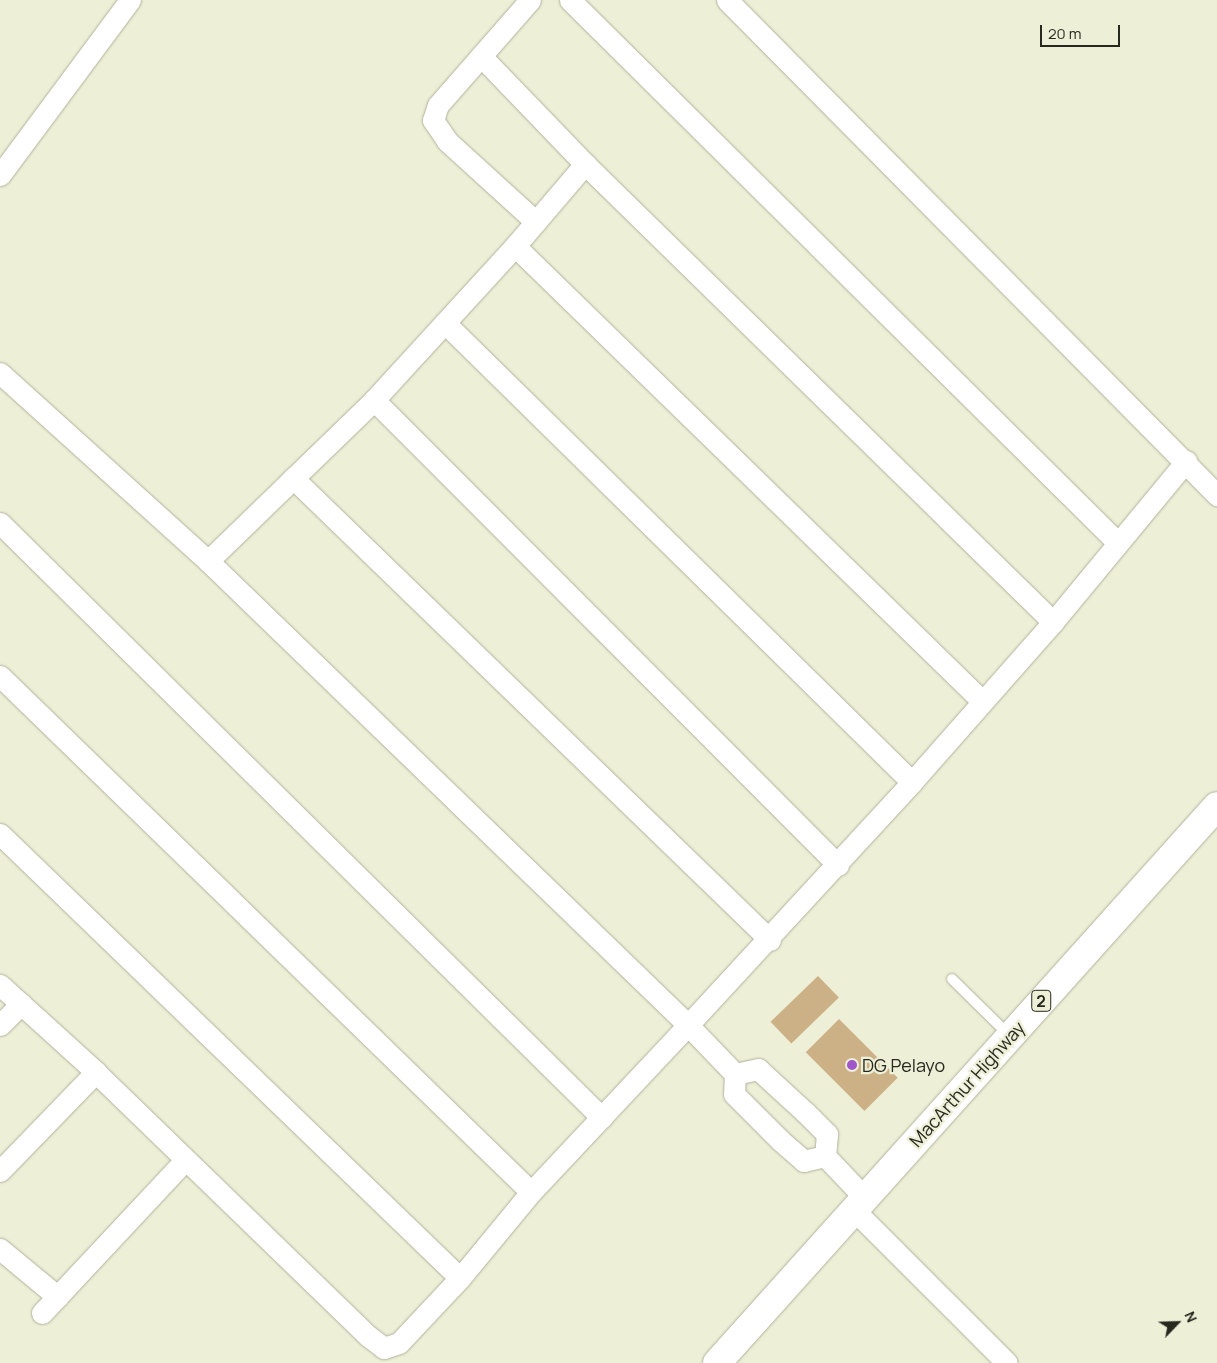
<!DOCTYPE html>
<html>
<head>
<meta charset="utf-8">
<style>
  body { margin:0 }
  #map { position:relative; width:1217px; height:1363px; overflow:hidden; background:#edefd7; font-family:Manrope,sans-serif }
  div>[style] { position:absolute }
  .building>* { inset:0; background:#cdb186; transform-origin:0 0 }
  .roads { filter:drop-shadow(0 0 1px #b1b29c) drop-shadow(0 0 1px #b1b29c) }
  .service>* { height:10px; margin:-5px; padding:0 5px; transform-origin:5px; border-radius:5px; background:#fff }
  .minor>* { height:21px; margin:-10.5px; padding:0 10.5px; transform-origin:10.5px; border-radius:10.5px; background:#fff }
  .trunk>* { height:28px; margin:-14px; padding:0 14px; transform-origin:14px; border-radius:14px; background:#fff }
  .dots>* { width:14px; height:14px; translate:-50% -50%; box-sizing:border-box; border:2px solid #edefd7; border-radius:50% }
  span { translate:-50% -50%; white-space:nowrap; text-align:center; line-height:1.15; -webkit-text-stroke:4.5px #edefd7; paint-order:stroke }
  .shield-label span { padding:1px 4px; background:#edefd7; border:1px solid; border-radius:4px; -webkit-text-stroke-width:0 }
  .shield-label { font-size:16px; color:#27281f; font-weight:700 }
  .poi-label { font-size:18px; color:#27281f }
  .left { translate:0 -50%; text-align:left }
  .street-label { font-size:18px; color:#27281f }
  .north { position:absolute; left:1152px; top:1298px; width:50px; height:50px; -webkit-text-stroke:4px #edefd7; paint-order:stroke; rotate:66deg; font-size:14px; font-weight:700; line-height:20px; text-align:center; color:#27281f }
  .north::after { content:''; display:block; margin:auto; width:18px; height:22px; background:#27281f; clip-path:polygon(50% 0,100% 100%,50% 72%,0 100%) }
  .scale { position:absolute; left:1040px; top:25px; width:80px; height:22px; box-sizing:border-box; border:2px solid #27281f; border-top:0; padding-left:6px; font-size:15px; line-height:18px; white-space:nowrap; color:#27281f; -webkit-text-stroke:4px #edefd7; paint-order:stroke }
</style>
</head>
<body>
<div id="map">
  <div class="building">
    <div style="left:818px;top:976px;width:30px;height:66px;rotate:46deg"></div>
    <div style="left:839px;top:1019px;width:83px;height:47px;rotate:45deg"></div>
  </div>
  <div class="roads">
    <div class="service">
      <div style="left:952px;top:979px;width:80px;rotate:44.5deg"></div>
    </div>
    <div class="minor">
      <div style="left:530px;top:0;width:140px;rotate:131.2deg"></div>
      <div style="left:438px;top:105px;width:16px;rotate:108deg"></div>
      <div style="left:433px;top:120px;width:25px;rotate:56deg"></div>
      <div style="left:447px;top:141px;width:120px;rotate:42.3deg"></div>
      <div style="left:570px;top:0;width:769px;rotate:44.74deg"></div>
      <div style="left:727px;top:0;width:697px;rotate:45.29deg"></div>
      <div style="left:481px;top:56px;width:150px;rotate:46.1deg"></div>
      <div style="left:585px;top:164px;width:655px;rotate:44.38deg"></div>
      <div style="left:0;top:175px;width:218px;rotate:-53.4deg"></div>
      <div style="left:515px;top:246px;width:652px;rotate:44.25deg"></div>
      <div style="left:445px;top:323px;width:655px;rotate:44.51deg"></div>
      <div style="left:0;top:373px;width:280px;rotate:42.1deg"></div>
      <div style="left:208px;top:561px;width:668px;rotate:44.03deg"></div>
      <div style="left:688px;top:1025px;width:229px;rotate:133.2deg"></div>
      <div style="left:531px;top:1192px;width:112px;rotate:129.5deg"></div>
      <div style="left:460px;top:1278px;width:89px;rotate:133.2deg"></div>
      <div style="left:399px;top:1343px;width:16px;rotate:162deg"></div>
      <div style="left:384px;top:1348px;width:20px;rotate:-143deg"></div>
      <div style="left:368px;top:1336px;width:379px;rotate:-135.9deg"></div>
      <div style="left:96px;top:1072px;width:130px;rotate:-137.8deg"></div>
      <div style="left:374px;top:400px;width:657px;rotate:45.06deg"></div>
      <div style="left:293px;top:478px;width:664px;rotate:44.08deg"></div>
      <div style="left:0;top:523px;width:846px;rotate:44.66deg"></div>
      <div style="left:208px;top:561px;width:231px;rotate:-44.1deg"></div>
      <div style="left:374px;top:400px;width:209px;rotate:-47.5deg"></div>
      <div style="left:515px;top:246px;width:108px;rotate:-49.5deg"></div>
      <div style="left:0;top:676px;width:740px;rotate:44.18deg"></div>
      <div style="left:0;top:834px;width:639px;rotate:43.99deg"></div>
      <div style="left:0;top:1025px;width:30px;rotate:-45deg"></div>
      <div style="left:735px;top:1074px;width:24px;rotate:-12deg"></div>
      <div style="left:758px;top:1069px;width:65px;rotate:42.5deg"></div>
      <div style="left:806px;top:1113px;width:30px;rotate:45deg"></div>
      <div style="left:827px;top:1134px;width:22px;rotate:95deg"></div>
      <div style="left:825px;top:1156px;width:58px;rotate:46.4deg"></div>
      <div style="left:825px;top:1156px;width:22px;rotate:167deg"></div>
      <div style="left:804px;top:1161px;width:30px;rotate:-139deg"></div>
      <div style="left:781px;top:1141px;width:66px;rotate:-135deg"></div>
      <div style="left:734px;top:1094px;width:20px;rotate:-87deg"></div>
      <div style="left:735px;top:1074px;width:68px;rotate:-133.8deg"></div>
      <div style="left:688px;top:1025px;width:330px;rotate:-47.3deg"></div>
      <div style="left:912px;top:782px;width:213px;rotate:-48.6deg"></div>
      <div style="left:1053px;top:622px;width:209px;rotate:-50.4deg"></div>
      <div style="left:0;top:1171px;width:138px;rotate:-45.9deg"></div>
      <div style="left:854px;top:1210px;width:216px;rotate:45deg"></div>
      <div style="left:0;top:1249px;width:75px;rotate:39.6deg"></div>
      <div style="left:42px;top:1313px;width:208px;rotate:-46.9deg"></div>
    </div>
    <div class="trunk">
      <div style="left:717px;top:1363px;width:748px;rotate:-48.09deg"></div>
    </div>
  </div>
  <div class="dots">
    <div style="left:852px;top:1065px;background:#a056ca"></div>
  </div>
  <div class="shield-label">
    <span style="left:1041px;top:1001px">2</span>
  </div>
  <div class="poi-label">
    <span class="left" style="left:862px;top:1065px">DG Pelayo</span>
  </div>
  <div class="street-label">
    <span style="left:967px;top:1084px;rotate:-48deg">MacArthur Highway</span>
  </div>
  <div class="north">N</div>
  <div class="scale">20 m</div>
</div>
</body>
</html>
